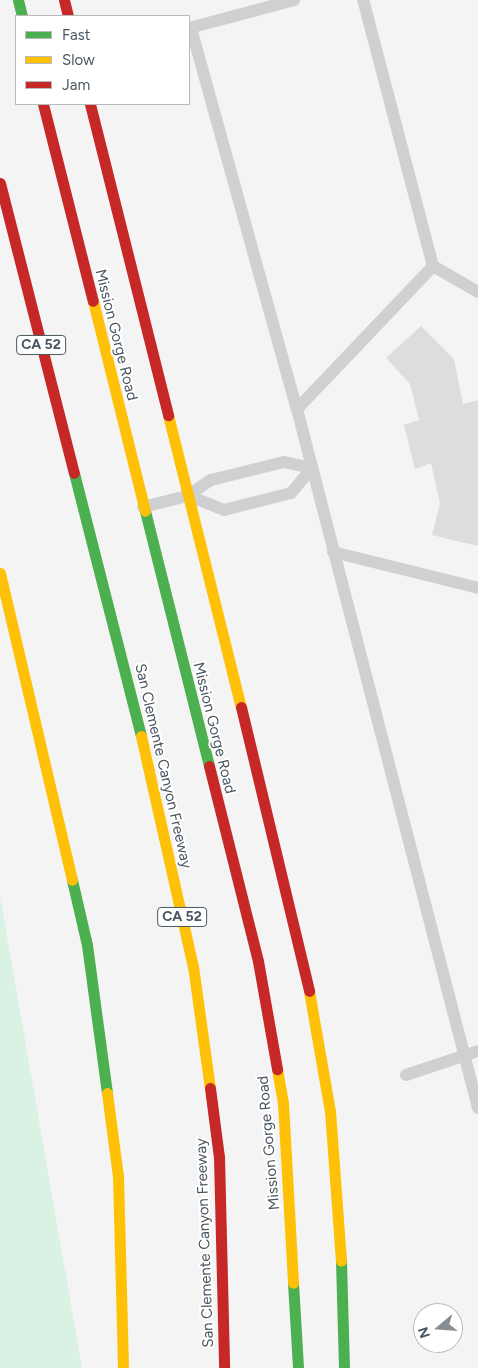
<!DOCTYPE html>
<html>
<head>
<meta charset="utf-8">
<style>
  body { margin:0 }
  #map { position:relative; width:478px; height:1368px; overflow:hidden; background:#f4f4f4; font-family:Figtree,sans-serif }
  div>[style] { position:absolute }
  .green>* { inset:0; background:#d9f2e3 }
  .building>* { inset:0; background:#ddddde }
  .lane>* { height:12px; margin:-6px; padding:0 6px; transform-origin:6px; border-radius:6px; background:#ced0d2 }
  .fast>* { height:11px; margin:-5.5px; padding:0 5.5px; transform-origin:5.5px; border-radius:5.5px; background:#4caf50 }
  .slow>* { height:11px; margin:-5.5px; padding:0 5.5px; transform-origin:5.5px; border-radius:5.5px; background:#ffc107 }
  .jam>* { height:11px; margin:-5.5px; padding:0 5.5px; transform-origin:5.5px; border-radius:5.5px; background:#c62828 }
  span { translate:-50% -50%; white-space:nowrap; text-align:center; line-height:1.15; -webkit-text-stroke:4px #fff; paint-order:stroke }
  .shield-label span { padding:1px 4px; background:#fff; border:1px solid; border-radius:4px; -webkit-text-stroke-width:0 }
  .shield-label { font-size:14px; color:#4a5661; font-weight:700 }
  .street-label { font-size:15px; color:#4a5661 }
  .legend { position:absolute; left:15px; top:15px; width:175px; height:90px; box-sizing:border-box; background:#fff; border:1px solid #b7bbc0; margin:0; padding:6px 9px; list-style:none; font-size:15px; color:#4a5661 }
  .legend li { display:flex; align-items:center; gap:10px; height:25px }
  .legend b { width:25px; border:1px solid #b7bbc0 }
  .north { position:absolute; left:413px; top:1303px; width:50px; height:50px; box-sizing:border-box; background:#fff; border:1px solid #b7bbc0; border-radius:50%; rotate:252deg; font-size:14px; font-weight:700; line-height:20px; text-align:center; color:#4a5661 }
  .north::after { content:''; display:block; margin:auto; width:18px; height:22px; background:#868d94; clip-path:polygon(50% 0,100% 100%,50% 72%,0 100%) }
</style>
</head>
<body>
<div id="map">
  <div class="green">
    <div style="clip-path:polygon(0 896px,82px 1368px,0 1368px)"></div>
  </div>
  <div class="building">
    <div style="clip-path:polygon(421px 326px,454px 359px,463px 404px,478px 400px,478px 546px,432px 535px,440px 504px,431px 463px,415px 469px,404px 425px,419px 420px,410px 384px,386px 358px)"></div>
  </div>
  <div class="lane">
    <div style="left:189px;top:28px;width:109px;rotate:-14.9deg"></div>
    <div style="left:191px;top:28px;width:395px;rotate:74.5deg"></div>
    <div style="left:297px;top:409px;width:722px;rotate:75.48deg"></div>
    <div style="left:433px;top:266px;width:52px;rotate:30deg"></div>
    <div style="left:297px;top:409px;width:197px;rotate:-46.4deg"></div>
    <div style="left:433px;top:266px;width:275px;rotate:-104.7deg"></div>
    <div style="left:143px;top:507px;width:45px;rotate:-14deg"></div>
    <div style="left:187px;top:496px;width:29px;rotate:-34deg"></div>
    <div style="left:211px;top:480px;width:75px;rotate:-13.9deg"></div>
    <div style="left:284px;top:462px;width:29px;rotate:12deg"></div>
    <div style="left:312px;top:468px;width:33px;rotate:130deg"></div>
    <div style="left:291px;top:493px;width:69px;rotate:165.8deg"></div>
    <div style="left:224px;top:510px;width:37px;rotate:-158deg"></div>
    <div style="left:333px;top:552px;width:149px;rotate:13.9deg"></div>
    <div style="left:406px;top:1075px;width:76px;rotate:-18.4deg"></div>
  </div>
  <div class="fast">
    <div style="left:18px;top:0;width:16px;rotate:76deg"></div>
    <div style="left:74px;top:473px;width:271px;rotate:75.7deg"></div>
    <div style="left:145px;top:511px;width:263px;rotate:75.9deg"></div>
    <div style="left:72px;top:880px;width:67px;rotate:77deg"></div>
    <div style="left:87px;top:945px;width:149px;rotate:82.3deg"></div>
    <div style="left:341px;top:1261px;width:107px;rotate:88.4deg"></div>
    <div style="left:293px;top:1283px;width:85px;rotate:86.6deg"></div>
  </div>
  <div class="slow">
    <div style="left:93px;top:301px;width:216px;rotate:76.1deg"></div>
    <div style="left:168px;top:415px;width:301px;rotate:76deg"></div>
    <div style="left:0;top:573px;width:315px;rotate:76.8deg"></div>
    <div style="left:141px;top:736px;width:236px;rotate:77.3deg"></div>
    <div style="left:193px;top:966px;width:123px;rotate:82.1deg"></div>
    <div style="left:309px;top:991px;width:122px;rotate:80.1deg"></div>
    <div style="left:330px;top:1111px;width:150px;rotate:85.8deg"></div>
    <div style="left:277px;top:1069px;width:35px;rotate:80deg"></div>
    <div style="left:283px;top:1103px;width:180px;rotate:86.8deg"></div>
    <div style="left:107px;top:1093px;width:84px;rotate:82.5deg"></div>
    <div style="left:118px;top:1176px;width:192px;rotate:88.5deg"></div>
  </div>
  <div class="jam">
    <div style="left:64px;top:0;width:16px;rotate:76deg"></div>
    <div style="left:43px;top:104px;width:203px;rotate:75.8deg"></div>
    <div style="left:90px;top:104px;width:321px;rotate:75.9deg"></div>
    <div style="left:0;top:183px;width:299px;rotate:75.7deg"></div>
    <div style="left:241px;top:707px;width:292px;rotate:76.5deg"></div>
    <div style="left:209px;top:766px;width:201px;rotate:75.9deg"></div>
    <div style="left:258px;top:961px;width:110px;rotate:80deg"></div>
    <div style="left:210px;top:1088px;width:70px;rotate:82.6deg"></div>
    <div style="left:219px;top:1157px;width:211px;rotate:88.6deg"></div>
  </div>
  <div class="shield-label">
    <span style="left:41px;top:345px">CA 52</span>
    <span style="left:182px;top:917px">CA 52</span>
  </div>
  <div class="street-label">
    <span style="left:116px;top:335px;rotate:76deg">Mission Gorge Road</span>
    <span style="left:214px;top:728px;rotate:76deg">Mission Gorge Road</span>
    <span style="left:163px;top:766px;rotate:77deg">San Clemente Canyon Freeway</span>
    <span style="left:269px;top:1143px;rotate:-95deg">Mission Gorge Road</span>
    <span style="left:205px;top:1243px;rotate:-92deg">San Clemente Canyon Freeway</span>
  </div>
  <ul class="legend">
  <li><b style="height:6px;background:#4caf50"></b>Fast</li>
  <li><b style="height:6px;background:#ffc107"></b>Slow</li>
  <li><b style="height:6px;background:#c62828"></b>Jam</li>
  </ul>
  <div class="north">N</div>
</div>
</body>
</html>
